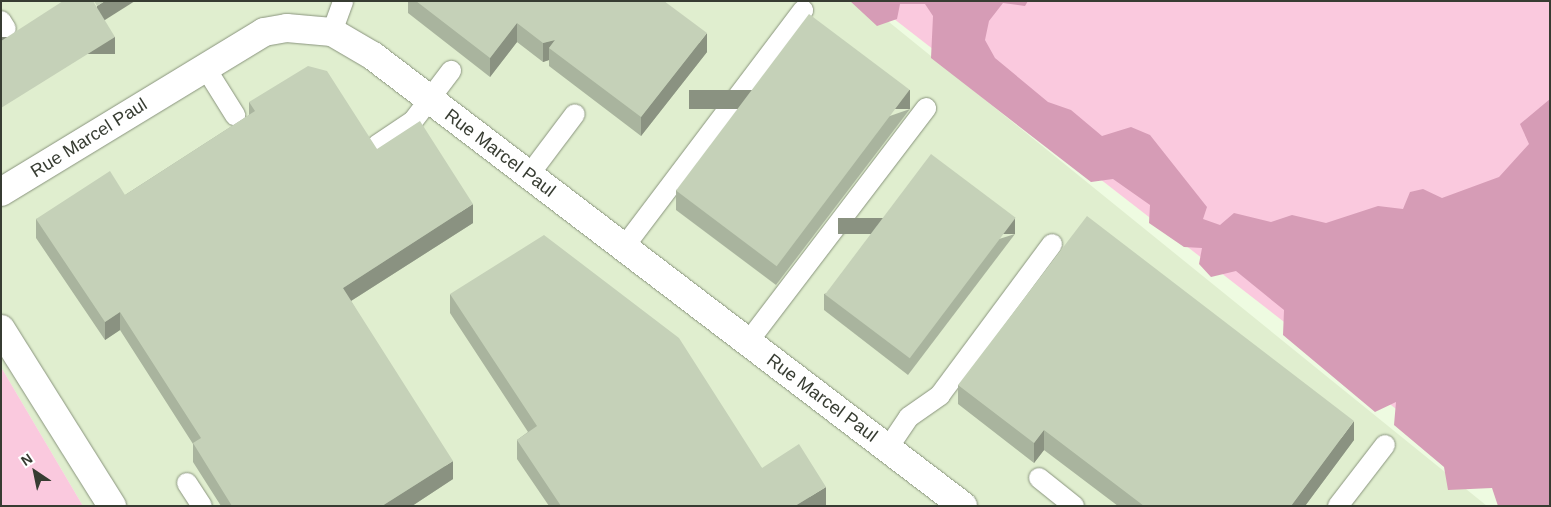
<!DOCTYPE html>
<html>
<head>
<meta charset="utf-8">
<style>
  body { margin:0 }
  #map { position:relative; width:1551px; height:507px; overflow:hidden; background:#eefbe1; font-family:Arial,sans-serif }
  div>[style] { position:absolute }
  .built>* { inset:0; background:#e0eecf }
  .green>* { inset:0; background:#fac9de }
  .forest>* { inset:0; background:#d69cb6 }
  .roads { filter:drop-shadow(0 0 1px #89947d) drop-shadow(0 0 1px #89947d) }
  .service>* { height:20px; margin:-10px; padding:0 10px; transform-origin:10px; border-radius:10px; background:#fff }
  .minor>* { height:28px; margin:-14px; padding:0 14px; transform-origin:14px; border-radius:14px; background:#fff }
  .wall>* { inset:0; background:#a9b49e }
  .shaded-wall>* { inset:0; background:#8a9281; transform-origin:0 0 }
  .building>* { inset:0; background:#c5d1b8; transform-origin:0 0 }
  span { translate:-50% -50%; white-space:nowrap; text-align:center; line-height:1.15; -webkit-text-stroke:4.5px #fff; paint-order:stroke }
  .street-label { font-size:18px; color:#373c32 }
  .frame { position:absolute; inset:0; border:2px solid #373c32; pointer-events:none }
  .north { position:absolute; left:10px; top:447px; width:50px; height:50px; -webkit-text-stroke:4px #fff; paint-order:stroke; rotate:326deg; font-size:14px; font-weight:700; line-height:20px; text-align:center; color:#373c32 }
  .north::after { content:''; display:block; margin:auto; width:18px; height:22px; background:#373c32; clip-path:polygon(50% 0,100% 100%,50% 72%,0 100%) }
</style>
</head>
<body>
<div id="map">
  <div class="built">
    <div style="clip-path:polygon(1px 1px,863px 1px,1487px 506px,83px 506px,1px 367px)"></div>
  </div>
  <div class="green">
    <div style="clip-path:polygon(871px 1px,1550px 1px,1550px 506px,1521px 506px)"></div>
    <div style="clip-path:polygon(1px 367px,83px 506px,1px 506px)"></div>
  </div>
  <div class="forest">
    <div style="clip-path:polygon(850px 1px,1028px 1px,1025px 6px,1003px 3px,989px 21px,985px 40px,995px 58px,1048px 102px,1071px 110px,1102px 136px,1131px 127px,1150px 135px,1207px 207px,1203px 219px,1220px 225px,1234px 213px,1271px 222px,1292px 215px,1326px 223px,1378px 206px,1403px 209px,1410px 192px,1423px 189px,1442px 198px,1499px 177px,1529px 144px,1520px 124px,1550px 99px,1550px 506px,1498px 506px,1492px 488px,1448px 490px,1444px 467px,1394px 425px,1396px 402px,1375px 412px,1283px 335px,1284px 310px,1236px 271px,1211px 277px,1199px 264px,1202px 248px,1184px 247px,1149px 223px,1150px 205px,1113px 179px,1091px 182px,931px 58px,933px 16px,925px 4px,900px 4px,897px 19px,877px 26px)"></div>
  </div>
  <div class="roads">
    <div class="service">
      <div style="left:1px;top:21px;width:9px;rotate:58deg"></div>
      <div style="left:332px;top:32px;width:33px;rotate:-70deg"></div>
      <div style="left:205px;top:67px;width:57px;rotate:58deg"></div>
      <div style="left:377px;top:145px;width:43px;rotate:-33.7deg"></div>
      <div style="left:413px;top:121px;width:63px;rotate:-52.8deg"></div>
      <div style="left:529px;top:175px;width:76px;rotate:-53deg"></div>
      <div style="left:624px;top:247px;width:297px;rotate:-52.9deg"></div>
      <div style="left:748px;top:342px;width:294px;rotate:-52.7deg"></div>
      <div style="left:888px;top:448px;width:37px;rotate:-56deg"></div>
      <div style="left:909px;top:417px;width:38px;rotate:-35deg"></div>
      <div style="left:940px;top:395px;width:188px;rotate:-53.4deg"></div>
      <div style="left:1039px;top:478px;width:45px;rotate:38.7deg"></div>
      <div style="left:187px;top:483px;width:27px;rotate:57deg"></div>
      <div style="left:1338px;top:506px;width:77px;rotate:-52.4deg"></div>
    </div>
    <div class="minor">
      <div style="left:1px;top:192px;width:308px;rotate:-31.3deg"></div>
      <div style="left:264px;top:32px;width:23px;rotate:-10deg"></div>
      <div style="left:287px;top:28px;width:45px;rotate:5.1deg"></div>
      <div style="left:332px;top:32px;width:48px;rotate:30.3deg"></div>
      <div style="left:373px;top:56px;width:742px;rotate:37.33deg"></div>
      <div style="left:1px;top:329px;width:209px;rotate:57.9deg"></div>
    </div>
  </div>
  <div class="wall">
    <div style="clip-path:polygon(408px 1px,664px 1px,707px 52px,641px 136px,549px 66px,549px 60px,543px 62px,517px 42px,490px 77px,408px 13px)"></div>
    <div style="clip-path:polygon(249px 102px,377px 149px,473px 223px,351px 301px,453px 479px,412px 506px,221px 506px,193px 462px,193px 444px,120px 330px,105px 340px,36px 238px,36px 219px,125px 195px,249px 115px)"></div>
    <div style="clip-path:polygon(910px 109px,776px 285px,676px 210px,676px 190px)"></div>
    <div style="clip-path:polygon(1015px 234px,908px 375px,824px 310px,824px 294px)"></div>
    <div style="clip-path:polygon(450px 294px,762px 468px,826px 506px,549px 506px,517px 459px,517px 440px,528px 432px,450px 313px)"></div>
    <div style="clip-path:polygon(958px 385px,1354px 440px,1305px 506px,1118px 506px,1044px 450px,1034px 463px,958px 404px)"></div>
  </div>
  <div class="shaded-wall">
    <div style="clip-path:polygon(105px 1px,135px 1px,97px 25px,97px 6px)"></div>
    <div style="clip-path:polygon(517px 23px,517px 42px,490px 77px,490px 58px)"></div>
    <div style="clip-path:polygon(707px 33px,707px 52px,641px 136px,641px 117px)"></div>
    <div style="left:115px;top:37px;width:17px;height:134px;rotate:90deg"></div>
    <div style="clip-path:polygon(555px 40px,549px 48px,549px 60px,543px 62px,543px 43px)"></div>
    <div style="left:910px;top:90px;width:19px;height:221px;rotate:90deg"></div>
    <div style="clip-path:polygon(473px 204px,473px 223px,343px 306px,343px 288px)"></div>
    <div style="left:1015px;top:218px;width:16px;height:177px;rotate:90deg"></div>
    <div style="clip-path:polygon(120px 312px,120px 330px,105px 340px,105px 322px)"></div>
    <div style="clip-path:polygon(1354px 421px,1354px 440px,1305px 506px,1291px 506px)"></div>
    <div style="clip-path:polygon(1044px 430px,1044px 450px,1034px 463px,1034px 443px)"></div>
    <div style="clip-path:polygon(453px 461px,453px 479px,412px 506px,382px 506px)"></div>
    <div style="clip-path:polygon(826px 487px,826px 506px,795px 506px)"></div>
  </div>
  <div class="building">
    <div style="clip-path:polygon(63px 1px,93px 1px,115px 37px,1px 108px,1px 41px)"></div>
    <div style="clip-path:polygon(94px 1px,105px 1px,97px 6px)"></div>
    <div style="clip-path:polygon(416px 1px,664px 1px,707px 33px,641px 117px,549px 48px,555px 40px,543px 43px,517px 23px,490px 58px)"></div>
    <div style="left:809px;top:14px;width:126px;height:221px;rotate:37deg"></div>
    <div style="clip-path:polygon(308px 66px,327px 71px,377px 149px,420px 121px,473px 204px,343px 288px,453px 461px,382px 506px,232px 506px,193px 443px,201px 438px,120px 312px,105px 322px,36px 219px,110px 171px,125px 195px,255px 111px,249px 102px)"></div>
    <div style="left:931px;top:154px;width:106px;height:176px;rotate:37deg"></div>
    <div style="clip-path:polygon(1087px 216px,1354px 421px,1291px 506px,1144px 506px,1044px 430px,1034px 443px,958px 385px)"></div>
    <div style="clip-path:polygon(544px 235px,679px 338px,762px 468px,799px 444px,826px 487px,795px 506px,561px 506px,517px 440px,537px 426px,450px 294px)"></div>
  </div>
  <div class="street-label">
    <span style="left:89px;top:138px;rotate:-32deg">Rue Marcel Paul</span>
    <span style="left:500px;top:153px;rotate:37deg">Rue Marcel Paul</span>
    <span style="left:822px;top:398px;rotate:37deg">Rue Marcel Paul</span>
  </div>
  <div class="frame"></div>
  <div class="north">N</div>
</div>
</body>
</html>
